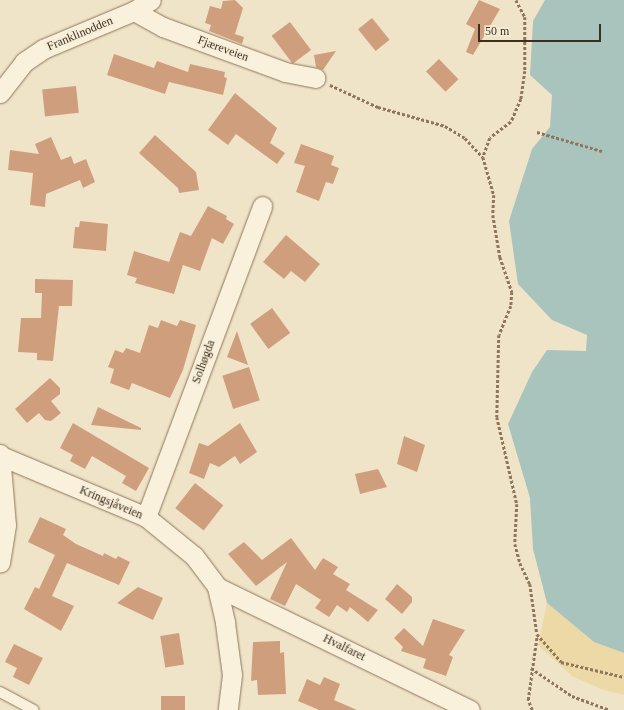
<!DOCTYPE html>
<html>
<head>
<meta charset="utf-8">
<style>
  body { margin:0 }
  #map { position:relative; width:624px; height:710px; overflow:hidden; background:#f0e4c8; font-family:Georgia,serif }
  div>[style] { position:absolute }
  .sand>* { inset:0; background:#ecd9a5 }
  .water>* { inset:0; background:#a9c4bc }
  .building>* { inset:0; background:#cf9f7d; transform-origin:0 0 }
  .path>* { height:2.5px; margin-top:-1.25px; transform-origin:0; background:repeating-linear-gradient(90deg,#8d765c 0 3px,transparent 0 5px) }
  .roads { filter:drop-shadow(0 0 1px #8d765c) drop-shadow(0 0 1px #8d765c) }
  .lane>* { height:10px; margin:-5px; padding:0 5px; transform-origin:5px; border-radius:5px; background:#faf1dc }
  .street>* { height:19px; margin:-9.5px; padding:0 9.5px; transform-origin:9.5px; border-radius:9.5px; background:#faf1dc }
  span { translate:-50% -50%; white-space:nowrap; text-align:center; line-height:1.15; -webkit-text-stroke:4px #f7eed8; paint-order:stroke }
  .street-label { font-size:12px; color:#3d2e20 }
  .scale { position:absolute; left:478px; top:24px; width:123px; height:18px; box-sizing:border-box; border:2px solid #3d2e20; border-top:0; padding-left:5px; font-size:12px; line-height:14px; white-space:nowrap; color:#3d2e20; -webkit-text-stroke:3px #f7eed8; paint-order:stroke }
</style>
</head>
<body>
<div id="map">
  <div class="sand">
    <div style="clip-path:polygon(547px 603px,594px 642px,624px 653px,624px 695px,601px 689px,572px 676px,538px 645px)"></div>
  </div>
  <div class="water">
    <div style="clip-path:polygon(545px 0,624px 0,624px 653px,594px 642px,547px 603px,533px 549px,530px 498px,508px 424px,532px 372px,547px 350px,586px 351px,587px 335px,552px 320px,518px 284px,509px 221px,532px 149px,550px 127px,552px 95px,530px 75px,533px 21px)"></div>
  </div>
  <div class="building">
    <div style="clip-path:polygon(235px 0,243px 8px,235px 34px,244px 37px,242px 44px,209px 31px,211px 25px,205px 23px,210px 6px,221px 9px,223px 1px)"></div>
    <div style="clip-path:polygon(479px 0,500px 9px,473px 55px,466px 52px,475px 29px,466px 24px)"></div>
    <div style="left:372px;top:18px;width:28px;height:18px;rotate:51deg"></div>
    <div style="left:290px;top:22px;width:35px;height:23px;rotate:53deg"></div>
    <div style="clip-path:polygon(336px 51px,323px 70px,316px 67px,314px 55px)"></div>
    <div style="clip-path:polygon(114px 54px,154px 68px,157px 61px,188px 72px,190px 64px,225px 72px,224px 77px,227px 78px,223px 95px,169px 82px,165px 94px,107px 75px)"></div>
    <div style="left:439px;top:59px;width:28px;height:18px;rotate:46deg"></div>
    <div style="left:76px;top:86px;width:27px;height:34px;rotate:84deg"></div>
    <div style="clip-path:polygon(235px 93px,277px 128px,270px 143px,285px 153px,277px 164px,236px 134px,228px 145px,208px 130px)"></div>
    <div style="clip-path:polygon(155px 135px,196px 172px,199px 190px,179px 193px,178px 188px,139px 153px)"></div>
    <div style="clip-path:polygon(51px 137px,61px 160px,71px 156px,74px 164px,86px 159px,95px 182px,83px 188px,80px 180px,46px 194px,45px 207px,30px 205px,33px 173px,8px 170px,10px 150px,39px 154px,35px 144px)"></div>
    <div style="clip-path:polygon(301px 144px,334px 156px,331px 165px,339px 168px,333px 184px,326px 182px,319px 201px,296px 192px,305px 166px,294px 163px)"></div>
    <div style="clip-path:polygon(208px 206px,227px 216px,226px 219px,234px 224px,223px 244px,212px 238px,200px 271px,183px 265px,174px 294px,135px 283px,137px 278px,127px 275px,134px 251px,169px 262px,180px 232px,191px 236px)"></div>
    <div style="clip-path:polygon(80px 221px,108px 224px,106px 251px,73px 248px,75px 227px,79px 227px)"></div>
    <div style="clip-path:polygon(286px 235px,320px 264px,305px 282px,291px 271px,284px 279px,263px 262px)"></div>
    <div style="clip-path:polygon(35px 279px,73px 280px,72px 306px,59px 306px,53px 361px,37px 360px,37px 353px,18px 352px,21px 318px,41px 318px,42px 293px,35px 293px)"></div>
    <div style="left:272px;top:308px;width:31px;height:27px;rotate:54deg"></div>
    <div style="clip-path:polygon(161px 320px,177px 326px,180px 320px,196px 325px,183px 370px,170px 398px,132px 383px,129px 390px,110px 383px,114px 369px,108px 367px,115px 350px,123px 353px,126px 348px,140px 353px,149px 325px,158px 328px)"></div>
    <div style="clip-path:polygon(237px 331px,248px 365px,227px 357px)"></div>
    <div style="left:249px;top:367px;width:35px;height:28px;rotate:72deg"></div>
    <div style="clip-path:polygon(50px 378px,60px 388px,60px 394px,51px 401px,61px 413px,51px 421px,45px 420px,39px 413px,27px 423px,15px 409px)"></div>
    <div style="clip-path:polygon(98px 407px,141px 428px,141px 430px,91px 425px)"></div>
    <div style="clip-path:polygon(73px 423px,149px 468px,136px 491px,122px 483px,126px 476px,92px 456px,85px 469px,70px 461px,73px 455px,60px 448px)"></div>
    <div style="clip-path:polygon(240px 423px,257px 452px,240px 464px,235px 456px,219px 467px,210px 463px,204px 479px,189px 473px,199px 443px,208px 446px)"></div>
    <div style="clip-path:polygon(404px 436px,425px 445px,417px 472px,397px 464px)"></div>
    <div style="clip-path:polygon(378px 469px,387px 487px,360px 494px,355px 474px)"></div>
    <div style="left:195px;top:483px;width:36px;height:32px;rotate:38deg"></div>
    <div style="clip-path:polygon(40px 517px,66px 529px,63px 535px,76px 544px,103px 556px,104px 553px,116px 559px,118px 556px,130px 562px,119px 585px,67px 563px,52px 596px,74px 606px,61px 631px,24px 609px,35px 587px,39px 589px,55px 555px,28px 542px)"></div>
    <div style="clip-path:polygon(291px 538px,315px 570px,323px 558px,338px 567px,333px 574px,350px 584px,346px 590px,378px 610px,368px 622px,350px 607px,347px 612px,337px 605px,329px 617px,315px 608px,321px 600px,296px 584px,285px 606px,270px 599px,287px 562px,256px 586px,228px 554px,244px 542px,262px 560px)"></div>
    <div style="clip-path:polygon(397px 584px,412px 597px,412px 602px,402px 614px,385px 599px)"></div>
    <div style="clip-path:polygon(138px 587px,163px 598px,153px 620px,117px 603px)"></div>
    <div style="clip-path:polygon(433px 619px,465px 630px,449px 655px,453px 657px,446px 676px,423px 668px,426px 659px,401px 651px,403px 647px,394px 638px,404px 628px,423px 646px)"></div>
    <div style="left:179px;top:633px;width:32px;height:19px;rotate:81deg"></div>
    <div style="clip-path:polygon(280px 641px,280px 653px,284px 652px,286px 694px,258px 695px,257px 680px,251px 681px,253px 642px)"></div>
    <div style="clip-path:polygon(14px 644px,43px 658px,29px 685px,13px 677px,17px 668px,5px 662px)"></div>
    <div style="clip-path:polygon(324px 677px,340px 684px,334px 700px,357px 710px,319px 710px,298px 701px,307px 679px,320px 685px)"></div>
    <div style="left:185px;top:696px;width:14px;height:24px;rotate:90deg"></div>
  </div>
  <div class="path">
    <div style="left:516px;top:0;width:19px;rotate:62deg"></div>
    <div style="left:525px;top:17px;width:54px;rotate:90deg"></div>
    <div style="left:525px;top:71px;width:28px;rotate:98deg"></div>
    <div style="left:521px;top:99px;width:25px;rotate:113deg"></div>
    <div style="left:511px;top:122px;width:26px;rotate:143deg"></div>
    <div style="left:490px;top:138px;width:20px;rotate:110deg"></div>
    <div style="left:483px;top:157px;width:40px;rotate:74deg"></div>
    <div style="left:494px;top:195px;width:20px;rotate:93deg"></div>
    <div style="left:493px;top:215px;width:43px;rotate:80.5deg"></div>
    <div style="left:500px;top:257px;width:37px;rotate:71deg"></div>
    <div style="left:512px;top:292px;width:14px;rotate:94deg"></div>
    <div style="left:511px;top:306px;width:31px;rotate:112deg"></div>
    <div style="left:499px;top:335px;width:82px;rotate:91.4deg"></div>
    <div style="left:497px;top:417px;width:89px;rotate:77.1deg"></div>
    <div style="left:517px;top:504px;width:40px;rotate:92.9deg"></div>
    <div style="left:515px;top:544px;width:20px;rotate:75deg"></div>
    <div style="left:520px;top:563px;width:23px;rotate:65deg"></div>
    <div style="left:530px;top:584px;width:50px;rotate:82deg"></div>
    <div style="left:537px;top:634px;width:37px;rotate:49deg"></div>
    <div style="left:561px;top:662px;width:65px;rotate:13.4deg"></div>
    <div style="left:330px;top:85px;width:53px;rotate:24.6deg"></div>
    <div style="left:378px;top:107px;width:70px;rotate:15.8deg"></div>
    <div style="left:445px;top:126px;width:23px;rotate:31deg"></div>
    <div style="left:465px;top:138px;width:26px;rotate:47deg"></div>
    <div style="left:537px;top:132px;width:68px;rotate:16.3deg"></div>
    <div style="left:531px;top:668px;width:50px;rotate:34.3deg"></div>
    <div style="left:572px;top:696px;width:40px;rotate:20.2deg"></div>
    <div style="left:532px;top:710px;width:11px;rotate:-112deg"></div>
    <div style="left:528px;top:700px;width:66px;rotate:-82.1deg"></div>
  </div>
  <div class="roads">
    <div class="lane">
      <div style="left:0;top:692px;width:38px;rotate:28deg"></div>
    </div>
    <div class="street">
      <div style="left:134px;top:11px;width:33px;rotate:29deg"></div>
      <div style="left:163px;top:27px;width:130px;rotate:20.2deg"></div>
      <div style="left:285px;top:72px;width:31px;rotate:11deg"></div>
      <div style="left:0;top:93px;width:39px;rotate:-52deg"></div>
      <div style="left:24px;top:62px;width:23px;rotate:-34deg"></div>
      <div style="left:43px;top:49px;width:99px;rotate:-22.7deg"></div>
      <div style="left:134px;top:11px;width:20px;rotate:-33deg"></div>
      <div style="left:0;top:454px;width:71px;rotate:85.2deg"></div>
      <div style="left:6px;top:525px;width:38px;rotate:99deg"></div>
      <div style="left:1px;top:456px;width:157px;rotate:22.8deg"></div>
      <div style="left:146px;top:517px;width:62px;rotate:39.1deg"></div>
      <div style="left:194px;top:556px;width:39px;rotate:53deg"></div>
      <div style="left:217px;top:587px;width:37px;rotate:77deg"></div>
      <div style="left:225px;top:623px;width:52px;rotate:82.3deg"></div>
      <div style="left:232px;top:675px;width:35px;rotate:97deg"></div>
      <div style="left:146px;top:517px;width:332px;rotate:-69.5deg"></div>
      <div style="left:217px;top:587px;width:281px;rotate:25.9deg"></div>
    </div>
  </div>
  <div class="street-label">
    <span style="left:80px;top:34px;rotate:-23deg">Franklinodden</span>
    <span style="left:223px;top:49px;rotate:20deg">Fjæreveien</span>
    <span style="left:204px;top:362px;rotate:-70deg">Solhøgda</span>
    <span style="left:111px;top:503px;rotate:23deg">Kringsjåveien</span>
    <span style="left:344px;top:648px;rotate:26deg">Hvalfaret</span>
  </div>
  <div class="scale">50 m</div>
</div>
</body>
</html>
